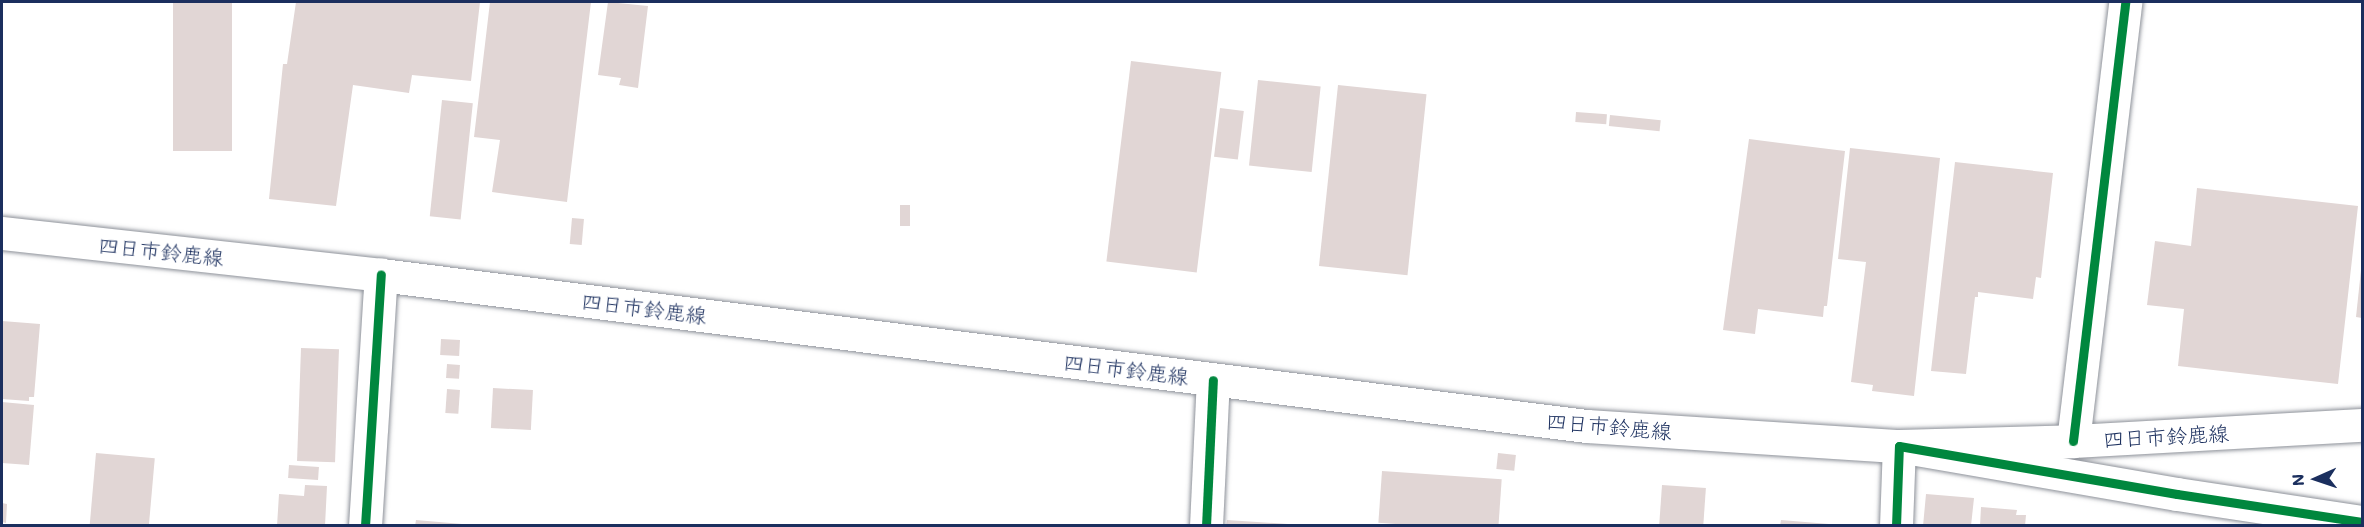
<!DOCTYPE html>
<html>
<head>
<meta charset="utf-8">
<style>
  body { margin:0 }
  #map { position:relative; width:2364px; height:527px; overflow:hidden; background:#fff; font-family:Mali,"Klee One",sans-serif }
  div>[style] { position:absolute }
  .building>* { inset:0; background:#e1d6d5; transform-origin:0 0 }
  .roads { filter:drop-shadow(0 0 2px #8e929a) drop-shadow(0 0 2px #8e929a) }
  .street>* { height:33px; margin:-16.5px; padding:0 16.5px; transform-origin:16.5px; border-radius:16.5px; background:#fff }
  .secondary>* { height:33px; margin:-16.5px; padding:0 16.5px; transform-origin:16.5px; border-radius:16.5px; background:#fff }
  .cycleway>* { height:9px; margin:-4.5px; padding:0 4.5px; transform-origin:4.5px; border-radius:4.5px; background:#00873e }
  span { translate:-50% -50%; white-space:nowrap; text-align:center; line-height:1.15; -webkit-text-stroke:4.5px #fff; paint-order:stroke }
  .street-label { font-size:21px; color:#1b2f5e }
  .frame { position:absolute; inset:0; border:3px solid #1b2f5e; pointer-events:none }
  .north { position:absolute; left:2286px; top:449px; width:60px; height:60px; -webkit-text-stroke:4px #fff; paint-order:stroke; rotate:267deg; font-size:16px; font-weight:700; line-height:24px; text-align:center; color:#1b2f5e }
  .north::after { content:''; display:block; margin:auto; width:21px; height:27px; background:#1b2f5e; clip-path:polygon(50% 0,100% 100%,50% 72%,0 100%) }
</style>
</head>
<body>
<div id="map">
  <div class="building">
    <div style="left:173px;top:2px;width:59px;height:149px"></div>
    <div style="clip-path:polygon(296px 2px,480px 2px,471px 81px,412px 75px,409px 93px,353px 85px,336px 206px,269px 199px,283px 64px,287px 64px)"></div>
    <div style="clip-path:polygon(490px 2px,591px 2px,567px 202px,492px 192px,500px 140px,474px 137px)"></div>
    <div style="clip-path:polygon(608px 2px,648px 6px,638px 88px,619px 85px,621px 78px,598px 75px)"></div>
    <div style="left:1131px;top:61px;width:91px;height:202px;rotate:7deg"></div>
    <div style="left:1258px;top:80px;width:63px;height:86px;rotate:6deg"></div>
    <div style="left:1338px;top:85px;width:89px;height:182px;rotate:6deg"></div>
    <div style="left:442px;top:100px;width:31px;height:117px;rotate:6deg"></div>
    <div style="left:1220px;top:108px;width:24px;height:49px;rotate:7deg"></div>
    <div style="left:1576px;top:112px;width:31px;height:10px;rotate:4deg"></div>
    <div style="left:1610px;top:115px;width:51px;height:11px;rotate:6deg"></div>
    <div style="clip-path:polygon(1749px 139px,1845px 151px,1827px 306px,1824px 306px,1823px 317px,1758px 309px,1755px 334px,1723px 330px)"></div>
    <div style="clip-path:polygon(1850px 148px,1940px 158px,1914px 396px,1872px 391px,1873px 385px,1851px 382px,1866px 262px,1838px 259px)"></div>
    <div style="clip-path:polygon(1955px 162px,2053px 173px,2041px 278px,2036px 277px,2033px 299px,1978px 292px,1978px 297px,1975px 297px,1966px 374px,1931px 371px)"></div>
    <div style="clip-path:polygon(2197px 188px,2358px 206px,2338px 384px,2178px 366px,2184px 309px,2147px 305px,2155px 241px,2191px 246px)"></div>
    <div style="left:900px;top:205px;width:10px;height:21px"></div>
    <div style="left:572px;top:218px;width:12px;height:26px;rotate:5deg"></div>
    <div style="clip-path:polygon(2361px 270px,2362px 270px,2362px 318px,2356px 317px)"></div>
    <div style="clip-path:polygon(2px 321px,40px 324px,34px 397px,29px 397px,29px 401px,2px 399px)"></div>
    <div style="left:441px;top:339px;width:19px;height:16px;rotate:3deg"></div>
    <div style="left:301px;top:348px;width:38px;height:113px;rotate:2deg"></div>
    <div style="left:447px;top:364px;width:13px;height:14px;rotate:4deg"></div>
    <div style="left:493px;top:388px;width:40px;height:40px;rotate:3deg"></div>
    <div style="left:447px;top:389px;width:13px;height:24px;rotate:4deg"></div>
    <div style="clip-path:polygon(2px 402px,34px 405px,29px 465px,2px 463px)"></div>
    <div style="left:96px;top:453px;width:59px;height:73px;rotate:5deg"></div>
    <div style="left:1498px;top:453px;width:18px;height:16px;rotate:6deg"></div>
    <div style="left:289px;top:465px;width:30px;height:13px;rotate:4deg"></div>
    <div style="left:1382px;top:471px;width:120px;height:52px;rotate:4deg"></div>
    <div style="clip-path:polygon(305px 485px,327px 486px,325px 526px,277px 526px,279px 494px,304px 496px)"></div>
    <div style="left:1662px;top:485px;width:44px;height:41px;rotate:4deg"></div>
    <div style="clip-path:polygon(1926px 494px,1974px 498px,1971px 526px,1923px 526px)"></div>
    <div style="clip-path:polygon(2px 503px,7px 504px,6px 523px,2px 522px)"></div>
    <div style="clip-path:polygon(1981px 507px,2017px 510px,2016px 515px,2026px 515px,2025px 526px,1980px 526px)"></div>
    <div style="clip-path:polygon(416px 520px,462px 524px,462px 526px,415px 526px)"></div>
    <div style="clip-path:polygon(1227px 520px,1288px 524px,1288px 526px,1226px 526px)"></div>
    <div style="clip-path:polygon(1781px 520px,1829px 524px,1829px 526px,1780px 526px)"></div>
  </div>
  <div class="roads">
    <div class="street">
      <div style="left:2073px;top:441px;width:442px;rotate:-83.2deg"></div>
      <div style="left:365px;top:526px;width:252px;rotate:-86.4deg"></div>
      <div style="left:1206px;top:526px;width:146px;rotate:-87.3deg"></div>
      <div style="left:1896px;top:526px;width:80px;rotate:-87.9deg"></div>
      <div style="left:1899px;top:446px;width:282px;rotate:9.8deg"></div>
      <div style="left:2177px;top:494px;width:187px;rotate:8.6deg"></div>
    </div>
    <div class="secondary">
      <div style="left:2px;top:233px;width:381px;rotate:6.3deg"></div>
      <div style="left:381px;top:275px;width:1215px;rotate:7.14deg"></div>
      <div style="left:1587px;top:426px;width:313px;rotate:3.7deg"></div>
      <div style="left:1899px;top:446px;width:174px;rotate:-1.6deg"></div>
      <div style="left:2073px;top:441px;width:289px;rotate:-3.2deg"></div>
    </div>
  </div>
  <div class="cycleway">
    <div style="left:2073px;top:441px;width:442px;rotate:-83.2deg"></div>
    <div style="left:365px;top:526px;width:252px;rotate:-86.4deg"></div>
    <div style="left:1206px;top:526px;width:146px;rotate:-87.3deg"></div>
    <div style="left:1896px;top:526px;width:80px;rotate:-87.9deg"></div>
    <div style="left:1899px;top:446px;width:282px;rotate:9.8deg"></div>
    <div style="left:2177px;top:494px;width:187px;rotate:8.6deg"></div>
  </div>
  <div class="street-label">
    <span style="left:161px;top:251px;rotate:6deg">四日市鈴鹿線</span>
    <span style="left:644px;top:308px;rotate:7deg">四日市鈴鹿線</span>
    <span style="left:1126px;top:369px;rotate:7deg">四日市鈴鹿線</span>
    <span style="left:1609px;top:426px;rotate:5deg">四日市鈴鹿線</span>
    <span style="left:2166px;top:436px;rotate:-3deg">四日市鈴鹿線</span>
  </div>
  <div class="frame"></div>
  <div class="north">N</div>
</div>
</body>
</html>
